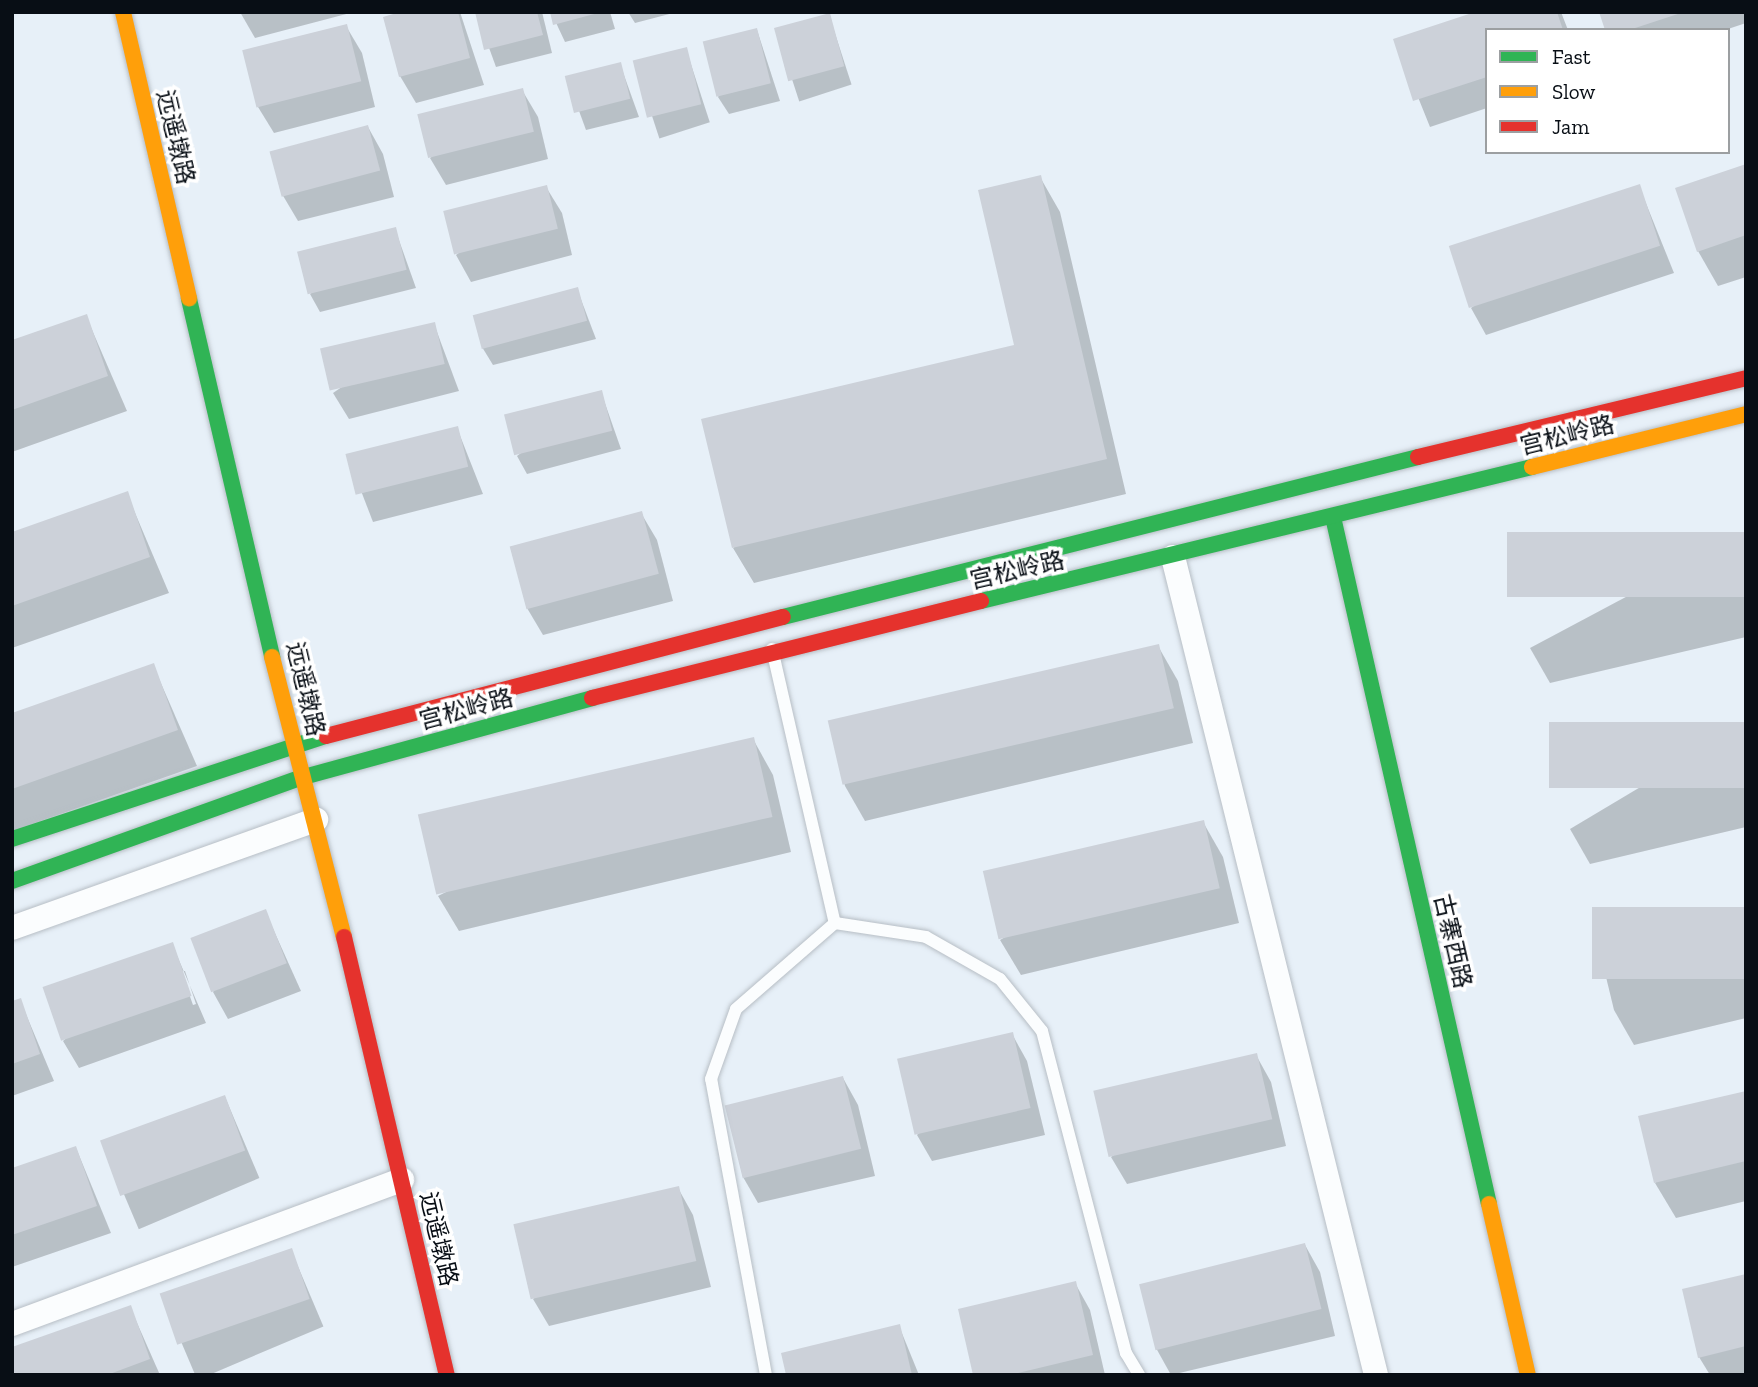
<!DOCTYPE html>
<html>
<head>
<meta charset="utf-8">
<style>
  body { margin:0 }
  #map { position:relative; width:1758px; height:1387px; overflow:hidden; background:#e7f0f8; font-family:"Zilla Slab","Noto Sans SC",serif }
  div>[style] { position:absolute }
  .shadow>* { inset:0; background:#0003; transform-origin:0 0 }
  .building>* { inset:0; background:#ccd1d9; transform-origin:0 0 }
  .roads { filter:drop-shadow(0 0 2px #b7bec5) drop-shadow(0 0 2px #b7bec5) }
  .lane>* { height:12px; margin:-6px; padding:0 6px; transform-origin:6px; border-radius:6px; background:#fbfdfe }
  .street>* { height:24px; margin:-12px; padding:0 12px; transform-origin:12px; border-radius:12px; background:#fbfdfe }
  .fast>* { height:16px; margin:-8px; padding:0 8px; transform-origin:8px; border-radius:8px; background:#30b455 }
  .slow>* { height:16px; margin:-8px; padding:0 8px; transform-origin:8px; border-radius:8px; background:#ff9f0a }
  .jam>* { height:16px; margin:-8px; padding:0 8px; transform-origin:8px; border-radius:8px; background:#e5322d }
  span { translate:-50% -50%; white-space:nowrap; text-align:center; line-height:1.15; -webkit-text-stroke:7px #fff; paint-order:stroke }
  .street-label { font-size:24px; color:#080e15 }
  .frame { position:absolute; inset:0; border:14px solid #080e15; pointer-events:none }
  .legend { position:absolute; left:1485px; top:28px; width:245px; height:126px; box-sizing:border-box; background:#fff; border:2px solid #9c9fa1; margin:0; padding:9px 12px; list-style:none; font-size:21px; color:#080e15 }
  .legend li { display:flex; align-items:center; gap:14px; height:35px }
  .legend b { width:35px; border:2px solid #9c9fa1 }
</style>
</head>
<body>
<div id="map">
  <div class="shadow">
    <div style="clip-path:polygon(240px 12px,354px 12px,255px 38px)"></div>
    <div style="clip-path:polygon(407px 12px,460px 12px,484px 85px,416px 103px,400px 76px)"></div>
    <div style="clip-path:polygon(476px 12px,542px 12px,552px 53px,496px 67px)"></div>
    <div style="clip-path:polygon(551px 12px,610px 12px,615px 29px,565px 42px)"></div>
    <div style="clip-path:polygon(628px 12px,677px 12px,635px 23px)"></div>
    <div style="clip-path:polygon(1481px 12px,1561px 12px,1568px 30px,1487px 30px,1487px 108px,1430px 127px,1395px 40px)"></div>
    <div style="clip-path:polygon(1601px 12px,1746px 12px,1746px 23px,1725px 30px,1607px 30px)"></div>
    <div style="left:829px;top:15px;width:73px;height:55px;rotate:72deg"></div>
    <div style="clip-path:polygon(346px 26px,362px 53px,375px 107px,274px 133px,258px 107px,245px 52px)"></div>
    <div style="clip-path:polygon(757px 30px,780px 101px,729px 114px,718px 97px)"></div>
    <div style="left:686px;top:49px;width:77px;height:53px;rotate:72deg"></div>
    <div style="clip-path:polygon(620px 64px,639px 117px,586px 130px,567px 78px)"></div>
    <div style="clip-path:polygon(522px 90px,538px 117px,548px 159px,446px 185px,430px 158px)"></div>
    <div style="clip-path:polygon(368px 127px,383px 154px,394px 197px,298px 221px,282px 194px)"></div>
    <div style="clip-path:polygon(1746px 166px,1746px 277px,1718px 286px,1698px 251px)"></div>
    <div style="clip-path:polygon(1040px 177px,1060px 212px,1126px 494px,754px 583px,733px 548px,1016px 346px)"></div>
    <div style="clip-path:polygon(1639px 186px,1674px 273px,1486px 335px,1471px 308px)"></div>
    <div style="clip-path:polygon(546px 187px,562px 213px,572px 255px,471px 282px,456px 255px)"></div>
    <div style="clip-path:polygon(395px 229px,416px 288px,320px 312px,310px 294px)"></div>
    <div style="clip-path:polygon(577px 289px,596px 339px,493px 365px,482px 347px)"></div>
    <div style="clip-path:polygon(86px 316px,127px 411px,12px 452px,12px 342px)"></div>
    <div style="clip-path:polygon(434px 324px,459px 391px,349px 419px,333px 393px)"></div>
    <div style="clip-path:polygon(601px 392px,621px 449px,527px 474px,517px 456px)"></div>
    <div style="clip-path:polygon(457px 428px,483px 494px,373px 522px,348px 457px)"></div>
    <div style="clip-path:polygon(127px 494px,169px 593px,12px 648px,12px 534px)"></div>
    <div style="clip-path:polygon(641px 513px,657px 540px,673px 601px,543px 635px,527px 608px)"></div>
    <div style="clip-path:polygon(1746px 533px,1746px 637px,1550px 683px,1530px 648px)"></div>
    <div style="clip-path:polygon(1158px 646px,1178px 681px,1193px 743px,865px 821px,845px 786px,830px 724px)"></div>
    <div style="clip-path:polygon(153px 665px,197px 766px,12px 831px,12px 715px)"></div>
    <div style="clip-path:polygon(1746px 724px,1746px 827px,1590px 864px,1570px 829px)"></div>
    <div style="clip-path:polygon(753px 739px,773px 775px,791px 852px,459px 931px,438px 896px)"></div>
    <div style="clip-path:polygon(1203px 822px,1223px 857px,1239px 923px,1021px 975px,1000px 940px)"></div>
    <div style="clip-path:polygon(1746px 909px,1746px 1018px,1634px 1045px,1614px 1010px,1598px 944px)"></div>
    <div style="clip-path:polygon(265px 911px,301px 991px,228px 1019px,213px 992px)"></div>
    <div style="clip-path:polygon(evenodd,172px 944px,206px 1023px,79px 1068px,63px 1041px,172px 944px,181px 971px,185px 971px,196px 1004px,193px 1005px,181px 971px)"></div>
    <div style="clip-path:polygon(20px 1000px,54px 1081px,12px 1096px,12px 1003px)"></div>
    <div style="clip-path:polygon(1012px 1034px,1027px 1061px,1045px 1135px,932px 1161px,917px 1135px)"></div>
    <div style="clip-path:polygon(1256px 1055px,1271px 1082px,1286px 1146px,1127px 1184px,1111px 1157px)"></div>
    <div style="clip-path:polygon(843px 1078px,858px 1105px,875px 1176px,758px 1203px,743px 1177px,726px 1106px)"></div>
    <div style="clip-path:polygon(1746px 1093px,1746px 1201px,1676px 1218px,1655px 1183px)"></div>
    <div style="left:225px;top:1097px;width:88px;height:131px;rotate:67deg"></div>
    <div style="clip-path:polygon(76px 1148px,111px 1233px,12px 1267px,12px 1170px)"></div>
    <div style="clip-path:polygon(678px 1188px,693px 1215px,711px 1287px,549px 1326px,533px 1299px)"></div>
    <div style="clip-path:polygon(1305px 1245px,1320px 1272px,1335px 1336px,1171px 1375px,1156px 1348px)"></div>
    <div style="left:291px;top:1250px;width:83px;height:137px;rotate:67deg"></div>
    <div style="clip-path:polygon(1746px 1276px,1746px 1375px,1710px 1375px,1699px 1357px)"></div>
    <div style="clip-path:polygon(1075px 1283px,1090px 1310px,1105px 1375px,975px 1375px)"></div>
    <div style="clip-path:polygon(130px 1307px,160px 1375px,15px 1375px,12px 1348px)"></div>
    <div style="clip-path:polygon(899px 1326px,919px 1375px,788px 1375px)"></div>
  </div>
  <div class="building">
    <div style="clip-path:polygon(400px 12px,458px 12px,470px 58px,399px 77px,383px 17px)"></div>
    <div style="clip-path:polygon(475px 12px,537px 12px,543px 35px,484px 50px)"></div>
    <div style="clip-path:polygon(550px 12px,598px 12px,598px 13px,553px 25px)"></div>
    <div style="clip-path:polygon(1475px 12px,1557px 12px,1563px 30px,1487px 30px,1487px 77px,1413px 101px,1393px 39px)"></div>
    <div style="clip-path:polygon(1599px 12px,1680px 12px,1681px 13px,1629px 30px,1605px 30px)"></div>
    <div style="left:830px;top:13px;width:55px;height:58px;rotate:75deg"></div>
    <div style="left:347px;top:24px;width:59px;height:108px;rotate:76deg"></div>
    <div style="left:757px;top:28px;width:57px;height:56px;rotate:76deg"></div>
    <div style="left:687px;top:47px;width:59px;height:56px;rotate:76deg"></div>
    <div style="left:621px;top:62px;width:38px;height:58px;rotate:76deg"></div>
    <div style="left:523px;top:88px;width:45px;height:109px;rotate:76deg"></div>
    <div style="left:368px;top:125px;width:47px;height:102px;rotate:75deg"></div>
    <div style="clip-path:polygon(1746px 164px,1746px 235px,1697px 252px,1675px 188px)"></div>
    <div style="clip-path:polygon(1041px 175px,1107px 459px,732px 548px,701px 419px,1014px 345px,978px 190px)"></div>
    <div style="left:1640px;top:184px;width:65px;height:201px;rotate:72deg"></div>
    <div style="left:547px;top:185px;width:45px;height:107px;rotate:76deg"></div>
    <div style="left:396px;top:227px;width:44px;height:102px;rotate:76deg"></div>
    <div style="left:578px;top:287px;width:35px;height:109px;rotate:75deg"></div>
    <div style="clip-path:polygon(87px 314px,108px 376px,12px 410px,12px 340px)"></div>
    <div style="left:435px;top:322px;width:43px;height:118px;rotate:77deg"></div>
    <div style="left:602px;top:390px;width:42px;height:101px;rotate:76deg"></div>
    <div style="left:458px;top:426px;width:42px;height:116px;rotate:76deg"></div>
    <div style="clip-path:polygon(128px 491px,150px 557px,12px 606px,12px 532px)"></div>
    <div style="left:642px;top:511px;width:65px;height:137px;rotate:75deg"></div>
    <div style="left:1746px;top:532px;width:65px;height:239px;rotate:90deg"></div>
    <div style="left:1159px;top:644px;width:66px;height:340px;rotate:77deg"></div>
    <div style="clip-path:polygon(154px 663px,178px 730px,12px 789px,12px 713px)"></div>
    <div style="left:1746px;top:722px;width:66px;height:197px;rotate:90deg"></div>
    <div style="left:754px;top:737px;width:82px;height:345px;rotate:77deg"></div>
    <div style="left:1204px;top:820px;width:70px;height:227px;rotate:77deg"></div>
    <div style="left:1746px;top:907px;width:72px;height:154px;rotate:90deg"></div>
    <div style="left:266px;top:909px;width:58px;height:81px;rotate:69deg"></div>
    <div style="left:173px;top:942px;width:57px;height:138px;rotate:71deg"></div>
    <div style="clip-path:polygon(21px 998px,40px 1054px,12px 1064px,12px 1001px)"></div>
    <div style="left:1013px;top:1032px;width:78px;height:119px;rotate:77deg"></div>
    <div style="left:1257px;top:1053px;width:68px;height:168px;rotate:77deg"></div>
    <div style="left:843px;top:1076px;width:75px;height:122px;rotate:76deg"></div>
    <div style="clip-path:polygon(1746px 1091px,1746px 1161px,1654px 1183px,1638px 1116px)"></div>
    <div style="left:225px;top:1095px;width:59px;height:133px;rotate:70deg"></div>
    <div style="clip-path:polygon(76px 1146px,97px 1206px,12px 1235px,12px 1168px)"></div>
    <div style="left:679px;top:1186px;width:77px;height:170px;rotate:77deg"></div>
    <div style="left:1305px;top:1243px;width:68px;height:171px;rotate:76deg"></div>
    <div style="left:292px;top:1248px;width:54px;height:140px;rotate:71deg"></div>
    <div style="clip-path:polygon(1746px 1274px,1746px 1346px,1698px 1358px,1682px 1289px)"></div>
    <div style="clip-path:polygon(1076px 1281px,1093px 1355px,1010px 1375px,973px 1375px,958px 1309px)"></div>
    <div style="clip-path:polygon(131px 1305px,150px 1359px,107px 1375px,13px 1375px,12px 1347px)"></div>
    <div style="clip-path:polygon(900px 1324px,912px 1375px,786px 1375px,781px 1353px)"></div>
  </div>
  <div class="roads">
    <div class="lane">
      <div style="left:772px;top:649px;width:281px;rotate:77.1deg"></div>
      <div style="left:766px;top:1375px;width:301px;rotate:-100.5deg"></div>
      <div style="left:711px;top:1079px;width:74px;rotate:-70.3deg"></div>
      <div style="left:736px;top:1009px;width:131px;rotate:-41deg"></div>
      <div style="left:835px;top:923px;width:92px;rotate:8.7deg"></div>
      <div style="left:926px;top:937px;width:85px;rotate:29.6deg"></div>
      <div style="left:1000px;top:979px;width:67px;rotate:51.1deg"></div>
      <div style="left:1042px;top:1031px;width:333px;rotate:75.4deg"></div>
      <div style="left:1126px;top:1353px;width:26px;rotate:59deg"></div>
    </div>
    <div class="street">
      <div style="left:1173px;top:557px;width:843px;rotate:76.06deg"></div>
      <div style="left:12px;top:928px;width:323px;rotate:-19.6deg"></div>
      <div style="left:12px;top:1324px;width:416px;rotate:-20.3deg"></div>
    </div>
    <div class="fast">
      <div style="left:189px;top:299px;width:367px;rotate:76.9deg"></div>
      <div style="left:1333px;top:517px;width:704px;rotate:77.21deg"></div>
      <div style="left:981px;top:601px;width:567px;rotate:-13.67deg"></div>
      <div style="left:783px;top:617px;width:655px;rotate:-14.14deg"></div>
      <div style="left:12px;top:839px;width:330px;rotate:-18.2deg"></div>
      <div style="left:12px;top:881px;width:306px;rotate:-19.7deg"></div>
      <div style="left:300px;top:778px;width:303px;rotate:-15.3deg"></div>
    </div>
    <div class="slow">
      <div style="left:123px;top:12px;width:294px;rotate:77deg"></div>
      <div style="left:1532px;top:467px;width:220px;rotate:-13.9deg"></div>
      <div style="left:272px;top:657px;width:289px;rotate:75.6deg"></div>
      <div style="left:1489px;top:1204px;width:175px;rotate:77.2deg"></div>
    </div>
    <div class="jam">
      <div style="left:1418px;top:457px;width:337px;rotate:-13.5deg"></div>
      <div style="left:592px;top:698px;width:401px;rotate:-14deg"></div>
      <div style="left:326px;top:736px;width:472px;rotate:-14.6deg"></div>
      <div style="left:344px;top:937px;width:450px;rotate:76.8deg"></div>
    </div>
  </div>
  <div class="street-label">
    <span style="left:176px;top:137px;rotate:77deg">远遥墩路</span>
    <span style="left:1567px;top:435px;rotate:-14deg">宫松岭路</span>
    <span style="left:1017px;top:570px;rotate:-13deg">宫松岭路</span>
    <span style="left:306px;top:689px;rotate:77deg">远遥墩路</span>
    <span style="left:466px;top:709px;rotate:-15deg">宫松岭路</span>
    <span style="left:1453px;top:941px;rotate:77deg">古寨西路</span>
    <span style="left:439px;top:1239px;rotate:77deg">远遥墩路</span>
  </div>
  <div class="frame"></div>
  <ul class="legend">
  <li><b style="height:9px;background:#30b455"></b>Fast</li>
  <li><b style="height:9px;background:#ff9f0a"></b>Slow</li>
  <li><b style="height:9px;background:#e5322d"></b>Jam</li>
  </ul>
</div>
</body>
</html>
